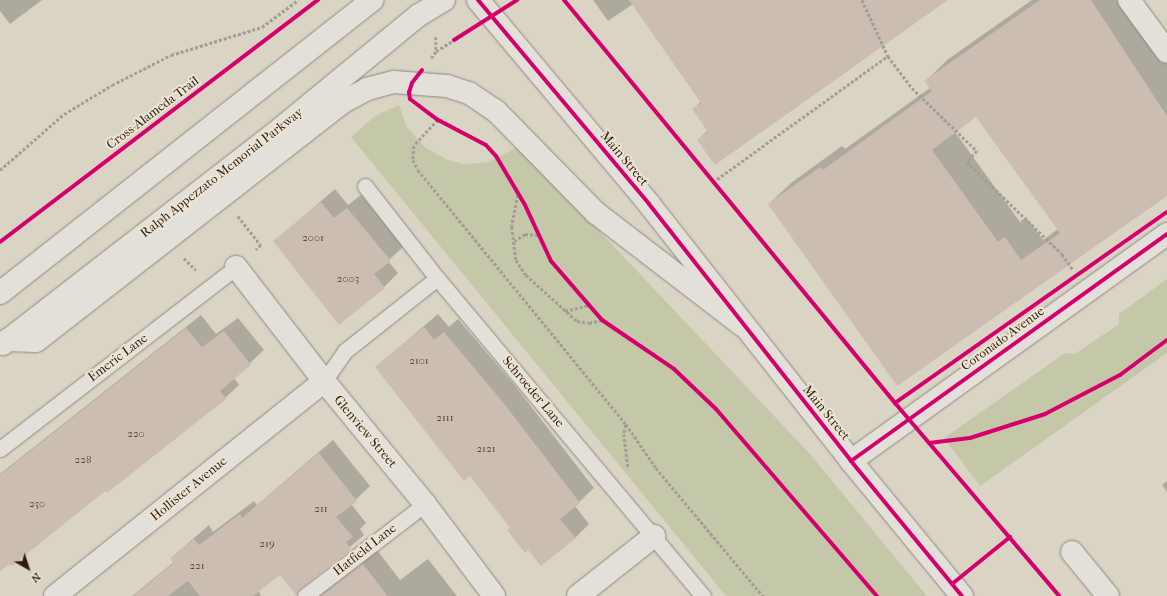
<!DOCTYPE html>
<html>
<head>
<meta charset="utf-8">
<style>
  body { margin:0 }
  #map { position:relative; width:1167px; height:596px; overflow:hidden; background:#dad4c5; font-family:"IM FELL French Canon",serif }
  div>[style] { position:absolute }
  .green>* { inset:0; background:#c5c8a8 }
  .shadow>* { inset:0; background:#0003 }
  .building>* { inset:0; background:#ccbdb2 }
  .path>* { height:2.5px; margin-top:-1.25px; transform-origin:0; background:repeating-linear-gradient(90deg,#a29e97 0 3px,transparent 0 5px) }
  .roads { filter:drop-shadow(0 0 1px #8f8980) drop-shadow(0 0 1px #8f8980) }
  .service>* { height:15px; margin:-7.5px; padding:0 7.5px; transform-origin:7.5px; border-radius:7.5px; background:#e2e0d9 }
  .minor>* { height:22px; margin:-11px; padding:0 11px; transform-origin:11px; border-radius:11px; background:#e2e0d9 }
  .tertiary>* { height:22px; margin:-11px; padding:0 11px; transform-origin:11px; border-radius:11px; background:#e2e0d9 }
  .cycleway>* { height:4px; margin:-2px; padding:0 2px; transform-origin:2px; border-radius:2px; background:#d6006c }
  span { translate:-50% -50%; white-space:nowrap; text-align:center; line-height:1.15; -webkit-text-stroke:4px #ece5d4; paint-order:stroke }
  .number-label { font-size:11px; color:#57433a }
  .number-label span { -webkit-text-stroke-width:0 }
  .street-label { font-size:13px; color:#301a12 }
  .north { position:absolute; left:8px; top:548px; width:40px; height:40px; -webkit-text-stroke:3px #ece5d4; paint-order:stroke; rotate:141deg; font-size:11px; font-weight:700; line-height:16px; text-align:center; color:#301a12 }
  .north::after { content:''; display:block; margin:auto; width:14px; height:18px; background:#301a12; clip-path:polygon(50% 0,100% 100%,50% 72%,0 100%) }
</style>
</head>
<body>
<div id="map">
  <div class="green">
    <div style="clip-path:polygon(399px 105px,407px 127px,426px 148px,448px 160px,464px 164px,488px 162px,519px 146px,810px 454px,927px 596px,726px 596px,351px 137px,375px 116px)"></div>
    <div style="clip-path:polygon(1167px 279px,1167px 353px,980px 486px,944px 438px,1065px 353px,1075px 354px,1119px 324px,1119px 314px)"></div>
  </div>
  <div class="shadow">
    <div style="clip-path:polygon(0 0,42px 0,10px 24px,0 11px)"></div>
    <div style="clip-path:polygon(593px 0,945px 0,698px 140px,708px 130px,694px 109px,701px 101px,633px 4px,608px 21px)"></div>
    <div style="clip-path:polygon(evenodd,1032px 0,1126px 0,1167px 62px,1167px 195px,898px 385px,769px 204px,791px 183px,842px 146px,845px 149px,930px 88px,926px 81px,947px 60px,1032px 0,976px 116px,1058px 229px,1043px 240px,1026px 217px,1020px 222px,955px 132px,976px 116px)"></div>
    <div style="clip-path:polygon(335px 189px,348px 205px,361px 195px,404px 246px,388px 261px,398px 273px,384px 287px,275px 241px)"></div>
    <div style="clip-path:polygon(438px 314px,449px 327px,458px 319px,516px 387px,594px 488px,575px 506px,589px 524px,575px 538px,511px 527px,470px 474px,376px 367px)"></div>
    <div style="clip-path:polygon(201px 315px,216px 334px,238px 318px,264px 350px,234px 378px,239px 385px,225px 398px,0 570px,0 474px)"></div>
    <div style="clip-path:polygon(333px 440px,370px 486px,351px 504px,366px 523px,360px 529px,364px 535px,296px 593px,280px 573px,259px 591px,261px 596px,132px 596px,174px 562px,171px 558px,209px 525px,213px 532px,254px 501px,257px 505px)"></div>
    <div style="clip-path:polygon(1167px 481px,1167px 492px,1162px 485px)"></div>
    <div style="clip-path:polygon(377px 550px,400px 580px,428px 559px,457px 596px,315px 596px)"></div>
  </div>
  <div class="building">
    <div style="clip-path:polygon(629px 0,948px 0,715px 165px,697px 140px,708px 132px,692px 109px,701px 103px)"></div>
    <div style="clip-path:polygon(evenodd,1040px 0,1091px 0,1167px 116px,1167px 196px,897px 386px,768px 204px,820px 167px,823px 170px,932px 91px,924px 81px,1040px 0,976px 117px,1060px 233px,1021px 260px,1005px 237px,998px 242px,932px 150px,976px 117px)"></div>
    <div style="clip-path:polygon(321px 202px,334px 218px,347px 208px,391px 261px,374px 274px,385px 288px,339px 325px,273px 241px)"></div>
    <div style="clip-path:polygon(424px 327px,434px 340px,444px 332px,502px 401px,580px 503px,560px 519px,576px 538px,541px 566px,528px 550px,525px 553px,507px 530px,510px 528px,470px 476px,464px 481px,375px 367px)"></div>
    <div style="clip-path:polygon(186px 328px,202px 347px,224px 331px,251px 365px,220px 391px,226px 399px,107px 493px,105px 491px,12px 566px,10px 564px,0 571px,0 475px)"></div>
    <div style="clip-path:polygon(319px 453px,357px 501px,336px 517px,353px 537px,346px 542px,351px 549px,300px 589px,296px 595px,280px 575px,253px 596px,200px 596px,188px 581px,168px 596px,133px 596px,174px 563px,170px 558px,194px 539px,199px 545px,240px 514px,242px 518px)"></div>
    <div style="clip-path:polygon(362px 563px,388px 596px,320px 596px)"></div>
  </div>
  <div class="path">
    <div style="left:862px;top:0;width:62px;rotate:65.1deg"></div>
    <div style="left:888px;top:56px;width:40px;rotate:53deg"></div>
    <div style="left:912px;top:88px;width:91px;rotate:44.1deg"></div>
    <div style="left:977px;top:151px;width:15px;rotate:132deg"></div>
    <div style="left:967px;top:162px;width:132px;rotate:44.1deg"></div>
    <div style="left:1062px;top:254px;width:19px;rotate:55deg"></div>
    <div style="left:436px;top:37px;width:13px;rotate:90deg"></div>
    <div style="left:431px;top:58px;width:9px;rotate:-54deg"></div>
    <div style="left:436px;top:51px;width:21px;rotate:-31deg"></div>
    <div style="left:427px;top:112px;width:68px;rotate:29.2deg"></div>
    <div style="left:486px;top:145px;width:15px;rotate:48deg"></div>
    <div style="left:496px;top:156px;width:57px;rotate:59.4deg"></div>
    <div style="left:525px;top:205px;width:62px;rotate:65.1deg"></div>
    <div style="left:551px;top:261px;width:58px;rotate:49.2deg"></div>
    <div style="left:589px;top:305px;width:20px;rotate:49deg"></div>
    <div style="left:602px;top:320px;width:87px;rotate:34.2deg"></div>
    <div style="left:674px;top:369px;width:58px;rotate:43.6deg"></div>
    <div style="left:716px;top:409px;width:247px;rotate:49.3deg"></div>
    <div style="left:438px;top:120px;width:35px;rotate:133deg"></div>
    <div style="left:414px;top:146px;width:14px;rotate:94deg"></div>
    <div style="left:413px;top:160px;width:11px;rotate:63deg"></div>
    <div style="left:418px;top:170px;width:328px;rotate:50.7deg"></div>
    <div style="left:626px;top:424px;width:53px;rotate:55.7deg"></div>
    <div style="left:656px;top:468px;width:167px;rotate:50.1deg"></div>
    <div style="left:0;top:170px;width:85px;rotate:-41.2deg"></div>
    <div style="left:64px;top:114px;width:56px;rotate:-31.1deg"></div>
    <div style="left:112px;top:85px;width:66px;rotate:-27deg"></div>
    <div style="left:171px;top:55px;width:95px;rotate:-17.1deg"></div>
    <div style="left:262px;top:27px;width:45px;rotate:-36.9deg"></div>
    <div style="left:713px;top:182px;width:216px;rotate:-35.8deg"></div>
    <div style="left:518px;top:195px;width:33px;rotate:101deg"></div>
    <div style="left:512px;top:227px;width:33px;rotate:83deg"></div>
    <div style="left:516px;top:260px;width:18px;rotate:56deg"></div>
    <div style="left:526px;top:275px;width:69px;rotate:42deg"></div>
    <div style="left:577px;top:321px;width:12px;rotate:9deg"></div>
    <div style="left:589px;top:323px;width:13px;rotate:-13deg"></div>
    <div style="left:238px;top:216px;width:37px;rotate:52deg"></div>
    <div style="left:261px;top:245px;width:7px;rotate:135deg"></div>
    <div style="left:514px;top:241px;width:13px;rotate:-32deg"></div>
    <div style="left:525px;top:234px;width:14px;rotate:4deg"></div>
    <div style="left:184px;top:258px;width:17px;rotate:45deg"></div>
    <div style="left:565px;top:311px;width:25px;rotate:-14deg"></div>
    <div style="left:626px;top:425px;width:9px;rotate:103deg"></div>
    <div style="left:624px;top:434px;width:35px;rotate:83deg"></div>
  </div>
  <div class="roads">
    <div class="service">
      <div style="left:365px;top:186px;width:117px;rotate:52deg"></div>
      <div style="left:437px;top:278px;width:415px;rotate:50.1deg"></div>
      <div style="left:324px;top:381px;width:37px;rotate:-55deg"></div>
      <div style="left:345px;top:351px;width:117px;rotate:-38.4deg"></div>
      <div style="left:0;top:449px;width:298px;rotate:-37.6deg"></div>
      <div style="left:305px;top:596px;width:151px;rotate:-37.5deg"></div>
    </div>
    <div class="minor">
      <div style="left:1129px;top:0;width:64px;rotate:53.8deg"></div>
      <div style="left:236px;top:267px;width:144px;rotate:52.3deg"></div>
      <div style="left:324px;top:381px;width:159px;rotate:50.6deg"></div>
      <div style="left:425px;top:504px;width:115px;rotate:53.1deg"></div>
      <div style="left:851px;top:461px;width:389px;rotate:-35.7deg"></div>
      <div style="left:1072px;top:552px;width:57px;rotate:50.7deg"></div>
      <div style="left:55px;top:596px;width:344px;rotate:-38.6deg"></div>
      <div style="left:578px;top:596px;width:97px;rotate:-38.3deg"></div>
    </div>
    <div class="tertiary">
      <div style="left:478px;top:0;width:266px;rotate:50deg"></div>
      <div style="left:649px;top:204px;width:327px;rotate:51.8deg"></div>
      <div style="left:851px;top:461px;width:175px;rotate:50.6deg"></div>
      <div style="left:0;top:293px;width:474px;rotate:-38.2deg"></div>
      <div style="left:7px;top:340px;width:29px;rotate:2deg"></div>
      <div style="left:36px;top:341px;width:389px;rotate:-37.9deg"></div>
      <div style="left:343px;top:102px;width:27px;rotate:-28deg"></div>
      <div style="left:367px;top:89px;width:28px;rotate:-15deg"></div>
      <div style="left:394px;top:82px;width:53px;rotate:4.3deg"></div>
      <div style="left:447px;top:86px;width:23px;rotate:18deg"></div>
      <div style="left:469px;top:93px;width:32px;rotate:34deg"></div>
      <div style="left:496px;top:111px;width:143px;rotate:45.6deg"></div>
      <div style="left:596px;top:213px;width:184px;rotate:37.5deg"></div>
      <div style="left:3px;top:344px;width:351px;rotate:-37.8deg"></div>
      <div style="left:280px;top:129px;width:180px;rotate:-39.4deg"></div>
      <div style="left:419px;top:15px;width:29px;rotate:-31deg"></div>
    </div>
  </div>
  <div class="cycleway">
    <div style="left:478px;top:0;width:266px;rotate:50deg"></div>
    <div style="left:649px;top:204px;width:327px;rotate:51.8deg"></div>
    <div style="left:851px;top:461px;width:175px;rotate:50.6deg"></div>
    <div style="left:564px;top:0;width:522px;rotate:50.6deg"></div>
    <div style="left:895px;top:403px;width:332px;rotate:-35.1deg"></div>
    <div style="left:454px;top:40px;width:75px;rotate:-32.4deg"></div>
    <div style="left:422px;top:70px;width:16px;rotate:128deg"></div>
    <div style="left:412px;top:83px;width:9px;rotate:108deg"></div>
    <div style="left:409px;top:92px;width:7px;rotate:82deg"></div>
    <div style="left:410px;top:99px;width:35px;rotate:37deg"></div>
    <div style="left:438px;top:120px;width:54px;rotate:27.5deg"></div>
    <div style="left:486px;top:145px;width:15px;rotate:48deg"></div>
    <div style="left:496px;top:156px;width:57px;rotate:59.4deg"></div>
    <div style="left:525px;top:205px;width:62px;rotate:65.1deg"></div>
    <div style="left:551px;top:261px;width:58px;rotate:49.2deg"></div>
    <div style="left:589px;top:305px;width:20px;rotate:49deg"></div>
    <div style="left:602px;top:320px;width:87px;rotate:34.2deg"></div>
    <div style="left:674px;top:369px;width:58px;rotate:43.6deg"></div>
    <div style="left:716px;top:409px;width:247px;rotate:49.3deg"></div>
    <div style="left:0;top:242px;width:400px;rotate:-37.3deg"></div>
    <div style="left:895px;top:403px;width:253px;rotate:49.6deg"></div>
    <div style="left:929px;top:443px;width:41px;rotate:-7deg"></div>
    <div style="left:970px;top:438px;width:79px;rotate:-17.7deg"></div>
    <div style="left:1045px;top:414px;width:85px;rotate:-27.5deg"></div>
    <div style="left:1120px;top:375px;width:59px;rotate:-36.7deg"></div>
    <div style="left:851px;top:461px;width:389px;rotate:-35.7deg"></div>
    <div style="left:952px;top:584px;width:75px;rotate:-39deg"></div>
  </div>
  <div class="number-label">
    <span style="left:313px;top:238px">2001</span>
    <span style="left:348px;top:279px">2003</span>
    <span style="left:419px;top:361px">2101</span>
    <span style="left:445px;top:418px">2111</span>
    <span style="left:136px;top:434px">220</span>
    <span style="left:486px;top:449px">2121</span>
    <span style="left:83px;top:460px">228</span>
    <span style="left:37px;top:504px">230</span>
    <span style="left:321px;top:509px">211</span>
    <span style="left:267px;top:544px">219</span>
    <span style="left:197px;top:566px">221</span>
  </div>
  <div class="street-label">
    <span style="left:153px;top:113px;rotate:-37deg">Cross-Alameda Trail</span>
    <span style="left:624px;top:159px;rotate:50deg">Main Street</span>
    <span style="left:222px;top:173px;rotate:-38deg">Ralph Appezzato Memorial Parkway</span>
    <span style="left:1003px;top:339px;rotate:-36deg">Coronado Avenue</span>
    <span style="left:118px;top:358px;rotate:-37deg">Emeric Lane</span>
    <span style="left:533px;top:392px;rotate:50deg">Schroeder Lane</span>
    <span style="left:826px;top:413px;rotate:51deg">Main Street</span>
    <span style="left:365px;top:432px;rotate:50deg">Glenview Street</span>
    <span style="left:189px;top:489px;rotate:-39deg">Hollister Avenue</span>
    <span style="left:365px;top:550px;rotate:-38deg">Hatfield Lane</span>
  </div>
  <div class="north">N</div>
</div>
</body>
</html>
